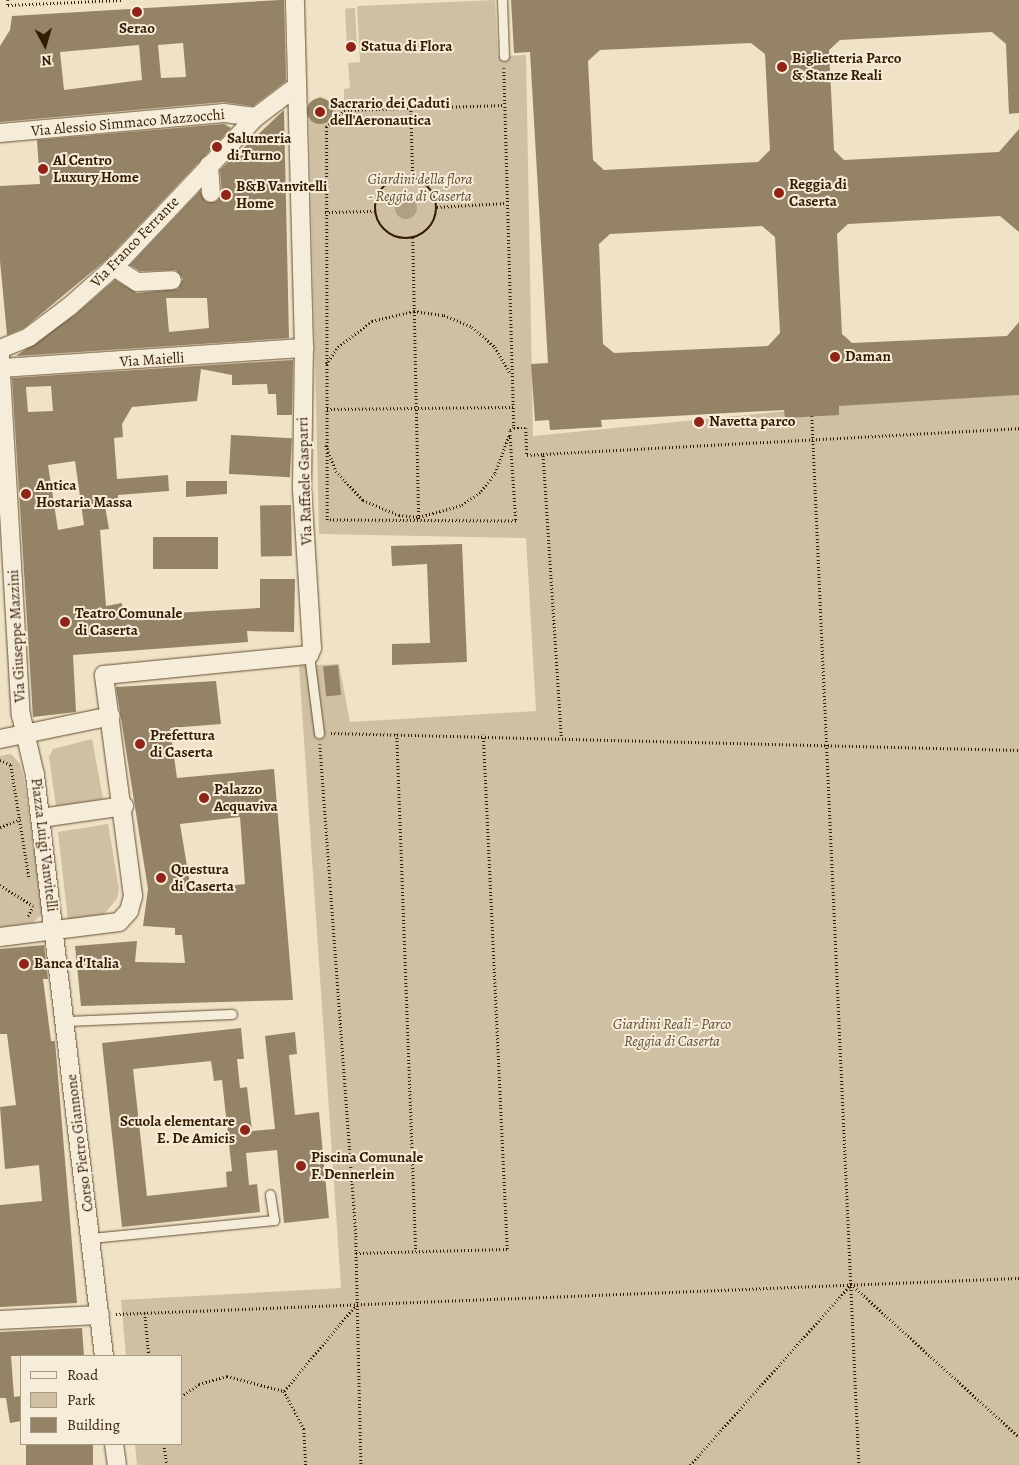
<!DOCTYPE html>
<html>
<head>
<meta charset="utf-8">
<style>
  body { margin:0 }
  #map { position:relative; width:1019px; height:1465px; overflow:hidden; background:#efe2c6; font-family:Alegreya,serif }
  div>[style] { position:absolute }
  .green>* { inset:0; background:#cfc0a4; transform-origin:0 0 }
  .water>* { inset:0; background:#af9f83 }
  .round { border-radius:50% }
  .building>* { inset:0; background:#958367; transform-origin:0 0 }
  .path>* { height:2.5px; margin-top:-1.25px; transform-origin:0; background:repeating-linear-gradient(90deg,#341c00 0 1px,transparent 0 3.5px) }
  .path>.ring { margin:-1.25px; padding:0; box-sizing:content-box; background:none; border:2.5px solid #341c00; border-radius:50% }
  .roads { filter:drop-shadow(0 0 1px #634e32) drop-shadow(0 0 1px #634e32) }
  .service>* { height:9px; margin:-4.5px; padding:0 4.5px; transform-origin:4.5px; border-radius:4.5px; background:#f5ecda }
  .minor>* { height:18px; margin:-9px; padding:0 9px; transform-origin:9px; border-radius:9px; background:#f5ecda }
  .dots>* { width:14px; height:14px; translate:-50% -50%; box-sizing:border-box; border:2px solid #f5ecda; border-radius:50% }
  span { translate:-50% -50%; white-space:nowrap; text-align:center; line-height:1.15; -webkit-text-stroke:4px #f5ecda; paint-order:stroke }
  .poi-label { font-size:15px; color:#341c00; font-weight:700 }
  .left { translate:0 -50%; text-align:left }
  .right { translate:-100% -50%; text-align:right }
  .street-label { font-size:15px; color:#341c00 }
  .park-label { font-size:15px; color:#624d31; font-style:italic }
  .legend { position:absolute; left:20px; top:1355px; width:162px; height:90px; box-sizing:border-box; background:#f5ecda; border:1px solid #a89983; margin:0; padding:6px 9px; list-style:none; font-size:15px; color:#341c00 }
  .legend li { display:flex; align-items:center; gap:10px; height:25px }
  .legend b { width:25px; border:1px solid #a89983 }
  .north { position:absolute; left:20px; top:20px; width:50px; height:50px; -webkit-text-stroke:4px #f5ecda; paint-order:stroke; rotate:174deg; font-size:14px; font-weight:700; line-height:20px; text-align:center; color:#341c00 }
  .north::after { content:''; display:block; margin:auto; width:18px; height:22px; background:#341c00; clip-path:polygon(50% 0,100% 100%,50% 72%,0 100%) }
</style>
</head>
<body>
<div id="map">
  <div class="green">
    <div style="clip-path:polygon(495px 0,498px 56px,526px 55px,533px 436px,1019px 388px,1019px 1465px,137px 1465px,135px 1444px,181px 1444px,181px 1356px,126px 1356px,121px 1300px,341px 1288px,299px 666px,339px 664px,350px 722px,536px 711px,526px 538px,319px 534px,309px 104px,320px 96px,328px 101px,332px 110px,344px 109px,344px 89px,350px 88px,348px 63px,360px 62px,357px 6px)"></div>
    <div style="left:355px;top:8px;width:37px;height:10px;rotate:87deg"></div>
    <div style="clip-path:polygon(92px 739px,103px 799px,56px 806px,49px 757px,53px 749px)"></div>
    <div style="clip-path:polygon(11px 754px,20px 764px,24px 778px,43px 914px,32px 923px,0 927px,0 756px)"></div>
    <div style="clip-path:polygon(108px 824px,119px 889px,117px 899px,104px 914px,68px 920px,58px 832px)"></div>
  </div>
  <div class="water">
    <div class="round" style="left:395px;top:197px;width:22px;height:22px"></div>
  </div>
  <div class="building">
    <div style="clip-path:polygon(evenodd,280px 0,284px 0,286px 81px,253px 106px,223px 102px,0 122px,0 46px,10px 30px,12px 16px,280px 0,183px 43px,186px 77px,161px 78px,158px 45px,183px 43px,280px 0,139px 45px,142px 80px,64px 90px,60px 52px,139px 45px)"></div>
    <div style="clip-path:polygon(evenodd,511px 0,1019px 0,1019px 113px,1009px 114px,1006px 44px,992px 32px,840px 40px,829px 50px,834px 150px,844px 160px,999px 152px,1019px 129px,1019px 232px,1000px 216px,848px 224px,837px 234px,842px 334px,852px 343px,1007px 336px,1019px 322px,1019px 395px,839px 406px,839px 415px,785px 418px,784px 410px,601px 420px,602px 427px,550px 430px,549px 420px,535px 421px,531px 364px,548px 363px,530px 52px,514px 53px,511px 0,751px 43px,765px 54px,770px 150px,758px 162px,604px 170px,593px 160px,588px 61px,600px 50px,751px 43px,511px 0,762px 226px,775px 237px,780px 333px,768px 346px,614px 353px,603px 344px,599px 244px,610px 234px,762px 226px)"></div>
    <div class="round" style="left:307px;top:98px;width:26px;height:26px"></div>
    <div style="clip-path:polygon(evenodd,284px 110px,289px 338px,16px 356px,76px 314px,115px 280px,137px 293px,178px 289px,183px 279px,176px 270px,140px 271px,130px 265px,200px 191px,206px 202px,217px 201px,222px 193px,220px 170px,284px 110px,166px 298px,207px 298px,209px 328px,169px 332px,166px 298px)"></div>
    <div style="clip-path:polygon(224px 124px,231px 128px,107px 259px,24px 328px,7px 335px,0 261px,0 186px,40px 184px,37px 140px)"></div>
    <div style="clip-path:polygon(evenodd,293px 360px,292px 415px,277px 415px,276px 394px,268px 394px,267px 384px,232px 385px,232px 375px,201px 369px,197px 401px,132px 407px,122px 424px,123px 437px,114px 438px,117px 479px,168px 475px,169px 491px,118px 495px,118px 499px,104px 500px,109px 529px,100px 530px,106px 606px,122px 603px,123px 616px,260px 608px,260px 579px,295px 579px,294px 632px,247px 631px,248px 642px,73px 655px,76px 712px,33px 717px,12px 378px,293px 360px,51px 386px,53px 411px,28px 412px,26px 387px,51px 386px,293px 360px,75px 461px,84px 525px,58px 530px,48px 465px,75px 461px)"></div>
    <div style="left:231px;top:435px;width:61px;height:39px;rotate:3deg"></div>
    <div style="clip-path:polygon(186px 481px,227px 481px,227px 494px,186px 497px)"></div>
    <div style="left:291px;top:505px;width:51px;height:31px;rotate:89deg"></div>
    <div style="left:218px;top:537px;width:32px;height:65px;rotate:90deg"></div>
    <div style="clip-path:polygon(462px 544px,467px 662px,392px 665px,392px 644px,430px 643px,427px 564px,392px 566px,391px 546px)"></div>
    <div style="left:338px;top:665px;width:30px;height:15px;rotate:84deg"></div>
    <div style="clip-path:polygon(evenodd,216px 681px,221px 724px,170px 728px,177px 778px,274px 769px,293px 1000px,81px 1006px,75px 946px,137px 941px,135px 962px,185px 963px,182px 935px,175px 935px,175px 928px,143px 926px,148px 889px,116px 687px,216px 681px,240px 817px,245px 884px,191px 890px,180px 824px,240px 817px)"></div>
    <div style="clip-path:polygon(44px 945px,48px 979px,43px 979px,51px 1041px,55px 1041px,77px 1303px,0 1307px,0 1205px,42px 1201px,39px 1165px,5px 1169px,0 1107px,16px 1105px,7px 1034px,0 1034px,0 949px)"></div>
    <div style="clip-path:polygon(evenodd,241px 1028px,244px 1059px,237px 1059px,240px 1088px,247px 1087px,252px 1131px,275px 1129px,265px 1036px,295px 1032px,297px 1054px,289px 1055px,295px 1115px,319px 1112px,329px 1218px,284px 1223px,277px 1150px,246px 1153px,249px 1185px,257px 1184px,260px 1212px,122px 1227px,102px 1043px,241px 1028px,211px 1061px,214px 1081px,222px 1080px,232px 1171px,226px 1172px,227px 1187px,147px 1196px,133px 1069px,211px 1061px)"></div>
    <div style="clip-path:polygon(82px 1328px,84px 1356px,11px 1356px,14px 1397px,21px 1396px,21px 1421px,10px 1423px,6px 1398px,0 1398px,0 1332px)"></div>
    <div style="left:26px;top:1444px;width:67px;height:21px"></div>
  </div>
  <div class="path">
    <div style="left:8px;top:0;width:5px;rotate:90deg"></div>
    <div style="left:8px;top:5px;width:113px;rotate:-2.5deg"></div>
    <div style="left:504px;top:68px;width:360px;rotate:88.4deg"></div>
    <div style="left:514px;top:428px;width:5px;rotate:143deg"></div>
    <div style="left:510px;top:431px;width:90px;rotate:86.2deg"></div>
    <div style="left:516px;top:521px;width:189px;rotate:-179.7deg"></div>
    <div style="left:327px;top:520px;width:393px;rotate:-90.1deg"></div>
    <div style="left:326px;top:127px;width:25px;rotate:-43deg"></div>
    <div style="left:344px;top:110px;width:161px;rotate:-1.8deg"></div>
    <div style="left:411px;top:107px;width:71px;rotate:88.4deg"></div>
    <div class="ring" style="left:375px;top:177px;width:59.5px;height:59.5px"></div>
    <div style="left:437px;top:207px;width:70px;rotate:-3.3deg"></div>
    <div style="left:325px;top:212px;width:50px;rotate:-1.1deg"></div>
    <div style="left:413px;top:238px;width:283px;rotate:88.8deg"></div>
    <div style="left:326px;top:364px;width:21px;rotate:-55deg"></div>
    <div style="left:338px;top:347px;width:43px;rotate:-37.4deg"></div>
    <div style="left:372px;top:321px;width:43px;rotate:-13.4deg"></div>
    <div style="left:414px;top:311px;width:30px;rotate:8deg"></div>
    <div style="left:444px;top:315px;width:30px;rotate:23deg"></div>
    <div style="left:472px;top:327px;width:30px;rotate:41deg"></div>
    <div style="left:495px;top:347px;width:30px;rotate:60deg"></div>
    <div style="left:327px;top:409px;width:186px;rotate:-0.6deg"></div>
    <div style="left:812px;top:416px;width:1050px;rotate:87.43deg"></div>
    <div style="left:514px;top:428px;width:12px"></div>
    <div style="left:526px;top:428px;width:27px;rotate:88deg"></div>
    <div style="left:527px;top:455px;width:16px;rotate:-4deg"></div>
    <div style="left:326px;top:445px;width:28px;rotate:69deg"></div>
    <div style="left:336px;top:471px;width:40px;rotate:47deg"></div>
    <div style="left:363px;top:500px;width:39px;rotate:23deg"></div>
    <div style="left:399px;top:515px;width:20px;rotate:6deg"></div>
    <div style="left:419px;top:517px;width:45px;rotate:-15.6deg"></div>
    <div style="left:462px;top:505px;width:24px;rotate:-36deg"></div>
    <div style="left:481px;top:491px;width:23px;rotate:-52deg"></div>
    <div style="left:495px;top:473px;width:40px;rotate:-69.8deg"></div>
    <div style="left:331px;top:733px;width:688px;rotate:1.42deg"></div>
    <div style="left:397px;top:734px;width:517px;rotate:87.9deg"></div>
    <div style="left:561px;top:736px;width:283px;rotate:-93.7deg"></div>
    <div style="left:543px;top:454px;width:477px;rotate:-3.1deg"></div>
    <div style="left:320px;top:744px;width:496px;rotate:85.8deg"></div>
    <div style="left:356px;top:1239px;width:226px;rotate:88.7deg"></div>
    <div style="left:0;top:760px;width:12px;rotate:24deg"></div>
    <div style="left:11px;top:765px;width:114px;rotate:80.9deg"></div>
    <div style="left:0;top:827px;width:22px;rotate:-21deg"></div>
    <div style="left:0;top:885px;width:39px;rotate:32deg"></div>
    <div style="left:28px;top:916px;width:11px;rotate:-63deg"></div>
    <div style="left:356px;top:1253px;width:151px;rotate:-1.5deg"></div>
    <div style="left:507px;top:1249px;width:515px;rotate:-92.67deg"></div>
    <div style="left:145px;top:1313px;width:43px;rotate:84.7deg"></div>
    <div style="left:116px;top:1314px;width:904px;rotate:-2.28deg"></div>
    <div style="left:284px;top:1391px;width:111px;rotate:-50.1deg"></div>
    <div style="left:181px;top:1397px;width:22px;rotate:-36deg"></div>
    <div style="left:199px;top:1384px;width:29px;rotate:-16deg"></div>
    <div style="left:227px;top:1376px;width:59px;rotate:14.7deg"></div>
    <div style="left:284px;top:1391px;width:43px;rotate:62.2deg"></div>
    <div style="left:304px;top:1429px;width:36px;rotate:87deg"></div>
    <div style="left:164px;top:1444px;width:21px;rotate:82deg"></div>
    <div style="left:690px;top:1465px;width:242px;rotate:-48.3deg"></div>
    <div style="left:851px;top:1284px;width:227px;rotate:42.3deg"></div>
  </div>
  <div class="roads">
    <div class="service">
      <div style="left:502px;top:0;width:56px;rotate:88deg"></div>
      <div style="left:309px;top:655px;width:79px;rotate:82.7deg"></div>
      <div style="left:66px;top:1021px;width:166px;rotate:-2.4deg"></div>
      <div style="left:91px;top:1238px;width:184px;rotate:-5.6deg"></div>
      <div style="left:274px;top:1220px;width:26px;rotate:-99deg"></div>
    </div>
    <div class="minor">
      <div style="left:0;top:133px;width:225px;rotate:-5.1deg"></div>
      <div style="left:224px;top:113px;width:32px;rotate:7deg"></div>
      <div style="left:209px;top:165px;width:28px;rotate:86deg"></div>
      <div style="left:114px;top:267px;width:27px;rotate:33deg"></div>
      <div style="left:137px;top:282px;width:35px;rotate:-3deg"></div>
      <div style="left:0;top:349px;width:31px;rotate:-22deg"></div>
      <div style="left:29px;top:337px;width:51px;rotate:-37.1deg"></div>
      <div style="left:70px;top:306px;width:59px;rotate:-41.6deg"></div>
      <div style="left:114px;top:267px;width:207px;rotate:-46.6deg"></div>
      <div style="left:256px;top:117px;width:51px;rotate:-37.1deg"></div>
      <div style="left:0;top:356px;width:360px;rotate:86.7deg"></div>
      <div style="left:21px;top:715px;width:62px;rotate:76.9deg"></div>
      <div style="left:35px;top:775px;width:585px;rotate:83.23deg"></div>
      <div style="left:1px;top:368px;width:304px;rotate:-3.8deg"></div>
      <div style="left:0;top:739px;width:113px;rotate:-11.7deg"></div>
      <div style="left:41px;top:818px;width:84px;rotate:-8.2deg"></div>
      <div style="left:0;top:937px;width:120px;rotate:-7.2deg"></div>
      <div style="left:119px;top:922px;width:15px;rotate:-48deg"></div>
      <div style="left:129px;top:911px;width:16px;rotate:-75deg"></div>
      <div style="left:133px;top:896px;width:223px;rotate:-97.5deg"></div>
      <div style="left:104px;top:675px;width:206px;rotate:-5.6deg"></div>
      <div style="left:309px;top:655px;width:8px;rotate:-67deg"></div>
      <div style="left:312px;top:648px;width:161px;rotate:-93.6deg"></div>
      <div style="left:302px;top:487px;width:139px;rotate:-89.2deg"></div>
      <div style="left:304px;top:348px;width:348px;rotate:-91.5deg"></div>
      <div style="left:0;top:1320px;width:100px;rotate:-2.9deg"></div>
      <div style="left:114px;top:1444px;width:21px;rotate:82deg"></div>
    </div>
  </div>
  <div class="dots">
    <div style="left:137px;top:12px;background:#8f2418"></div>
    <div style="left:351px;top:47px;background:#8f2418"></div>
    <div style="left:782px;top:67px;background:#8f2418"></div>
    <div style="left:320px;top:112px;background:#8f2418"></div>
    <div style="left:217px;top:147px;background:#8f2418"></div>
    <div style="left:43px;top:169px;background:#8f2418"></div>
    <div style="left:779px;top:193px;background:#8f2418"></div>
    <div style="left:226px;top:195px;background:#8f2418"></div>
    <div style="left:835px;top:357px;background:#8f2418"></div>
    <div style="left:699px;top:422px;background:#8f2418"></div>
    <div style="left:26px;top:494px;background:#8f2418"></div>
    <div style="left:65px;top:622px;background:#8f2418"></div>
    <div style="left:140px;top:744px;background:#8f2418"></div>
    <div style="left:204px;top:798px;background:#8f2418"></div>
    <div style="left:161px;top:878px;background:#8f2418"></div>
    <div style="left:24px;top:964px;background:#8f2418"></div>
    <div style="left:245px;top:1130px;background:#8f2418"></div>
    <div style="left:301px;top:1166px;background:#8f2418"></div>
  </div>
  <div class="poi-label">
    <span style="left:137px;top:29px">Serao</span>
    <span class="left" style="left:361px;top:47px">Statua di Flora</span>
    <span class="left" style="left:792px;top:67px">Biglietteria Parco<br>&amp; Stanze Reali</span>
    <span class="left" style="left:330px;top:112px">Sacrario dei Caduti<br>dell'Aeronautica</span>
    <span class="left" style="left:227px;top:147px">Salumeria<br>di Turno</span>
    <span class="left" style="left:53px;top:169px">Al Centro<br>Luxury Home</span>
    <span class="left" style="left:789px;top:193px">Reggia di<br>Caserta</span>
    <span class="left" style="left:236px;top:195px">B&amp;B Vanvitelli<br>Home</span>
    <span class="left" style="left:845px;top:357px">Daman</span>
    <span class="left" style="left:709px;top:422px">Navetta parco</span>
    <span class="left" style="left:36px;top:494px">Antica<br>Hostaria Massa</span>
    <span class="left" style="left:75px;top:622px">Teatro Comunale<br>di Caserta</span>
    <span class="left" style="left:150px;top:744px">Prefettura<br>di Caserta</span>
    <span class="left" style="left:214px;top:798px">Palazzo<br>Acquaviva</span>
    <span class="left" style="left:171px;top:878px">Questura<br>di Caserta</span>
    <span class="left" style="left:34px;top:964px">Banca d'Italia</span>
    <span class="right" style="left:235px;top:1130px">Scuola elementare<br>E. De Amicis</span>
    <span class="left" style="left:311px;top:1166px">Piscina Comunale<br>F. Dennerlein</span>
  </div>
  <div class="street-label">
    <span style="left:128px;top:123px;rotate:-5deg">Via Alessio Simmaco Mazzocchi</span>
    <span style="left:135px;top:242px;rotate:-46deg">Via Franco Ferrante</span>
    <span style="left:152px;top:360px;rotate:-4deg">Via Maielli</span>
    <span style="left:305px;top:481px;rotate:-92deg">Via Raffaele Gasparri</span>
    <span style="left:17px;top:636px;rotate:-93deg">Via Giuseppe Mazzini</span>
    <span style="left:44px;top:845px;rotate:83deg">Piazza Luigi Vanvitelli</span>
    <span style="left:80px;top:1143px;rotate:-97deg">Corso Pietro Giannone</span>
  </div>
  <div class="park-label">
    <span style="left:420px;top:188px">Giardini della flora<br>- Reggia di Caserta</span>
    <span style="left:672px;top:1033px">Giardini Reali - Parco<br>Reggia di Caserta</span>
  </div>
  <ul class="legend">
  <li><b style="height:6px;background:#f5ecda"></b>Road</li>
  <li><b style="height:14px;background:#cfc0a4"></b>Park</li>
  <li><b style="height:14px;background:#958367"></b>Building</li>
  </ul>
  <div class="north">N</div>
</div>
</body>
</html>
